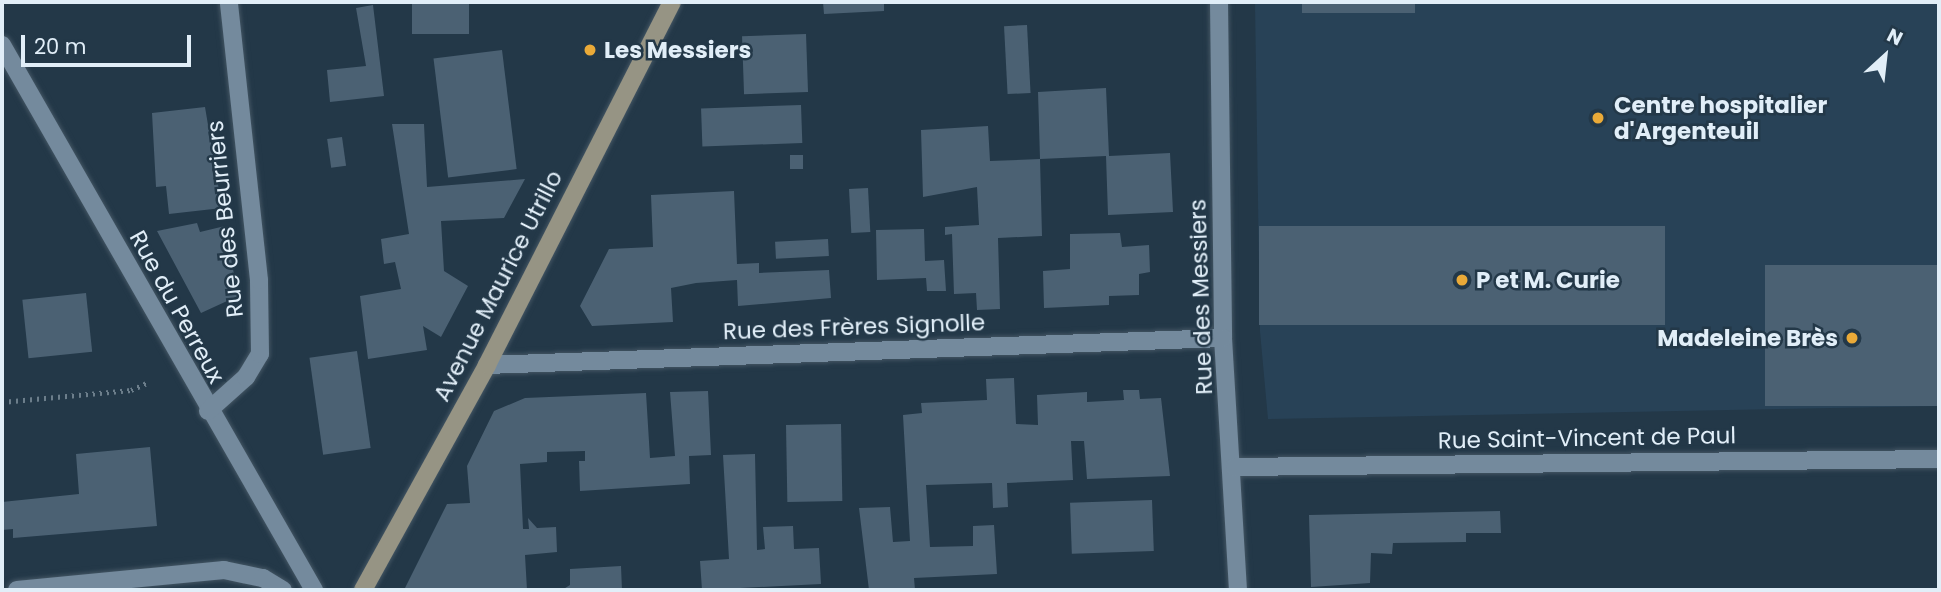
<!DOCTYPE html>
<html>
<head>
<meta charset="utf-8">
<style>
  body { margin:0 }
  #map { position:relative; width:1941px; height:592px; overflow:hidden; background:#233848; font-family:Poppins,sans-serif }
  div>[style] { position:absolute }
  .built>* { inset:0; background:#284257 }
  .building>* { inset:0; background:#4b6173; transform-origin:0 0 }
  .path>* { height:4.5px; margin-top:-2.25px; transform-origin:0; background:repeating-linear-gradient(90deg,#6c7e8b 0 2px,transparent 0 7px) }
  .roads { filter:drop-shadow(0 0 2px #435563) drop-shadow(0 0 2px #435563) }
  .street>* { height:18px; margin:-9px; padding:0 9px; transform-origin:9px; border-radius:9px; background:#748a9d }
  .secondary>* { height:18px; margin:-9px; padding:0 9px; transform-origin:9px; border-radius:9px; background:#969484 }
  .dots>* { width:19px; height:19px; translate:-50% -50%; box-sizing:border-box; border:4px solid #233848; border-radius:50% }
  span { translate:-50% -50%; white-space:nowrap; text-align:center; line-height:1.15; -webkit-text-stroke:5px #233848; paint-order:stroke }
  .poi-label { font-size:23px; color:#e1eef8; font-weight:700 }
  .left { translate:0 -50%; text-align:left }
  .right { translate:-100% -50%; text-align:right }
  .street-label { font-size:23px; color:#e1eef8 }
  .frame { position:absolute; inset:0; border:4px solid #e1eef8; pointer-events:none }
  .north { position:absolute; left:1850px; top:21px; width:70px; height:70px; -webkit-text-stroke:5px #233848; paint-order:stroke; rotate:27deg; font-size:19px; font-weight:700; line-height:28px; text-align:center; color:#e1eef8 }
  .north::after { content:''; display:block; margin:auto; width:24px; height:32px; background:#e1eef8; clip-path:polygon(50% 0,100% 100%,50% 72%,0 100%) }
  .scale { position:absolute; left:21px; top:35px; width:170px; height:32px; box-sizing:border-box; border:4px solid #e1eef8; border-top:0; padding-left:9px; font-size:21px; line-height:24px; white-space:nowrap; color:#e1eef8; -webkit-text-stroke:5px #233848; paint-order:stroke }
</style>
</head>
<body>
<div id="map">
  <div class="built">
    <div style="clip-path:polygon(1255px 2px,1939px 2px,1939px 406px,1268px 419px,1260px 331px)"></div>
  </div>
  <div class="building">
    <div style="left:412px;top:2px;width:57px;height:32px"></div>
    <div style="clip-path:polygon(823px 2px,884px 2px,884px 11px,824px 14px)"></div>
    <div style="left:1302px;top:2px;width:113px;height:11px"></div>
    <div style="clip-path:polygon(373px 5px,384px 96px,330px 102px,327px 70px,366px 66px,356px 8px)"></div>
    <div style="left:1027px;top:25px;width:68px;height:23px;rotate:87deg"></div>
    <div style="left:806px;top:34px;width:58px;height:64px;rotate:88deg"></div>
    <div style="left:502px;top:50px;width:120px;height:69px;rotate:83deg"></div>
    <div style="clip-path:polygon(1106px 88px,1109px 156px,1170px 153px,1173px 212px,1108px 215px,1106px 156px,1040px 159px,1042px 236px,998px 238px,1000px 309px,977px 310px,976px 293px,954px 294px,952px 234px,945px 235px,945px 227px,979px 225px,977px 187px,923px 197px,921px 130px,988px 126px,990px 161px,1040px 159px,1038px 92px)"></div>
    <div style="left:801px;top:105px;width:38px;height:100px;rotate:88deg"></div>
    <div style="clip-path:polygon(205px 107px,222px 208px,169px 214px,166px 186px,156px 187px,152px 113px)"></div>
    <div style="clip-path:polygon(392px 124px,424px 124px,427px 187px,525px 179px,504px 218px,441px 221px,444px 271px,468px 286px,441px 337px,423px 326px,427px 350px,368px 359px,360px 296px,401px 289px,395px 262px,384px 264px,381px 239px,409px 234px)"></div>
    <div style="left:342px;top:137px;width:29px;height:15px;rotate:82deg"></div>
    <div style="left:790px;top:155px;width:13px;height:14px"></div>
    <div style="left:868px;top:188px;width:44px;height:19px;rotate:87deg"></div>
    <div style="clip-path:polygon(734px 191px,737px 264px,759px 263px,759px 273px,829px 270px,831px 298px,738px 306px,737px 280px,696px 283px,671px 288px,673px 322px,592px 326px,580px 306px,609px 249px,653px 247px,651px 195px)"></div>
    <div style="clip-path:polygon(197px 223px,200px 232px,225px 226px,238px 296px,201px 313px,157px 231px)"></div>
    <div style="left:1665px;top:226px;width:99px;height:406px;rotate:90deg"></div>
    <div style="clip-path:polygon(924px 229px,925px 261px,944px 260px,946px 291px,927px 291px,926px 278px,877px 280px,876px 230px)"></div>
    <div style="clip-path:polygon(1120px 233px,1122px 247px,1149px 245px,1150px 272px,1139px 274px,1139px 295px,1109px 296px,1109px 305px,1044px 308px,1043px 271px,1070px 269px,1070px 234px)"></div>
    <div style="left:828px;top:239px;width:17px;height:53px;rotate:87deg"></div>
    <div style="left:1939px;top:265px;width:141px;height:174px;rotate:90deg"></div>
    <div style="left:86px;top:293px;width:59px;height:64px;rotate:84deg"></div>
    <div style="left:357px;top:351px;width:98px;height:48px;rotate:82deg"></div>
    <div style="clip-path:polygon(1014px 378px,1016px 424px,1038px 425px,1037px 395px,1087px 392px,1087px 402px,1124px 400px,1123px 390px,1139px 390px,1140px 399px,1161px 398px,1170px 476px,1087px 479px,1084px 441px,1071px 441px,1073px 480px,1007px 483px,1008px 507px,993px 508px,992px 483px,926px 485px,930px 547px,973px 546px,973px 526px,994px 525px,997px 574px,914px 578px,915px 590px,869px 590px,859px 508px,890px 507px,893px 542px,910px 541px,903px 415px,922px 413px,921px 403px,987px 400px,986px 379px)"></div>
    <div style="clip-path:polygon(708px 391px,711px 455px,689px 456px,690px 484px,580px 491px,579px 461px,585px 461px,585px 451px,547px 452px,547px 462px,520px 464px,523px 529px,529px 529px,528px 518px,537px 528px,556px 527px,557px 552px,525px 555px,527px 590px,404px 590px,447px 504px,470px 503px,467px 466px,494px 411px,525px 398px,646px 393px,650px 458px,675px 456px,670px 392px)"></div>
    <div style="left:841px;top:424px;width:77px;height:55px;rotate:89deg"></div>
    <div style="clip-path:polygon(150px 447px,157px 526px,13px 538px,13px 529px,2px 530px,2px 502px,79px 494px,76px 454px)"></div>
    <div style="clip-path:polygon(755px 454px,757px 550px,765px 549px,763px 527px,793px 526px,794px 549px,819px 548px,821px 584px,702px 590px,700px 561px,729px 559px,723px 455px)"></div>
    <div style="left:1152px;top:500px;width:51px;height:82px;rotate:88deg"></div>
    <div style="clip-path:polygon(1500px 511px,1501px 533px,1466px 533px,1466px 542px,1393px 543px,1392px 554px,1371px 553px,1370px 583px,1311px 587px,1309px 515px)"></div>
    <div style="clip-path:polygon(621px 566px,622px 590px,562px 590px,570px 585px,570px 569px)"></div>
  </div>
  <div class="path">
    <div style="left:2px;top:402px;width:130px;rotate:-5.3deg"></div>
    <div style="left:131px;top:390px;width:20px;rotate:-24deg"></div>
  </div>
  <div class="roads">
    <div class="street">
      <div style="left:1219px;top:2px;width:336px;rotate:89.3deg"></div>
      <div style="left:1223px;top:338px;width:252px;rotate:86.6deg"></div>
      <div style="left:2px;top:45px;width:628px;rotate:60.21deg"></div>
      <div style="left:487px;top:365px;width:736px;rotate:-2.1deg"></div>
      <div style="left:208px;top:411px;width:51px;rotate:-41.8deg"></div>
      <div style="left:246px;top:377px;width:27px;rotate:-59deg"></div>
      <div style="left:260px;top:354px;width:74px;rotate:-90.8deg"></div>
      <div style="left:259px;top:280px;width:280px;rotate:-96.2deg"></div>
      <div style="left:1235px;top:467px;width:704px;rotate:-0.65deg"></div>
      <div style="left:17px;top:590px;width:208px;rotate:-5.5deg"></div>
      <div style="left:224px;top:570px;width:40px;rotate:12deg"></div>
      <div style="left:263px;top:578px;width:23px;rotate:31deg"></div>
    </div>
    <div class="secondary">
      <div style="left:363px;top:590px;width:257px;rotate:-61.1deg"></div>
      <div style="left:487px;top:365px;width:407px;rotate:-63deg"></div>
    </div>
  </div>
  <div class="dots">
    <div style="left:590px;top:50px;background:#eaaa38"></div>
    <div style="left:1598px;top:118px;background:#eaaa38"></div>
    <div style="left:1462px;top:280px;background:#eaaa38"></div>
    <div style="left:1852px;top:338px;background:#eaaa38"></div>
  </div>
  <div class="poi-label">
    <span class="left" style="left:604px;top:50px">Les Messiers</span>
    <span class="left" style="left:1614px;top:118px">Centre hospitalier<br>d'Argenteuil</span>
    <span class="left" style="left:1476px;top:280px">P et M. Curie</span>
    <span class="right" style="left:1838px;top:338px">Madeleine Brès</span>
  </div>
  <div class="street-label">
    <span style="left:225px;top:219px;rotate:-96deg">Rue des Beurriers</span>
    <span style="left:498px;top:286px;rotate:-63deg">Avenue Maurice Utrillo</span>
    <span style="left:1201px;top:297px;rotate:-92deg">Rue des Messiers</span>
    <span style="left:177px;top:307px;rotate:61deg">Rue du Perreux</span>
    <span style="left:854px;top:327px;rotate:-2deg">Rue des Frères Signolle</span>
    <span style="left:1587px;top:438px;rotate:-1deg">Rue Saint-Vincent de Paul</span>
  </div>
  <div class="frame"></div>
  <div class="north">N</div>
  <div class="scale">20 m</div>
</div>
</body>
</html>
